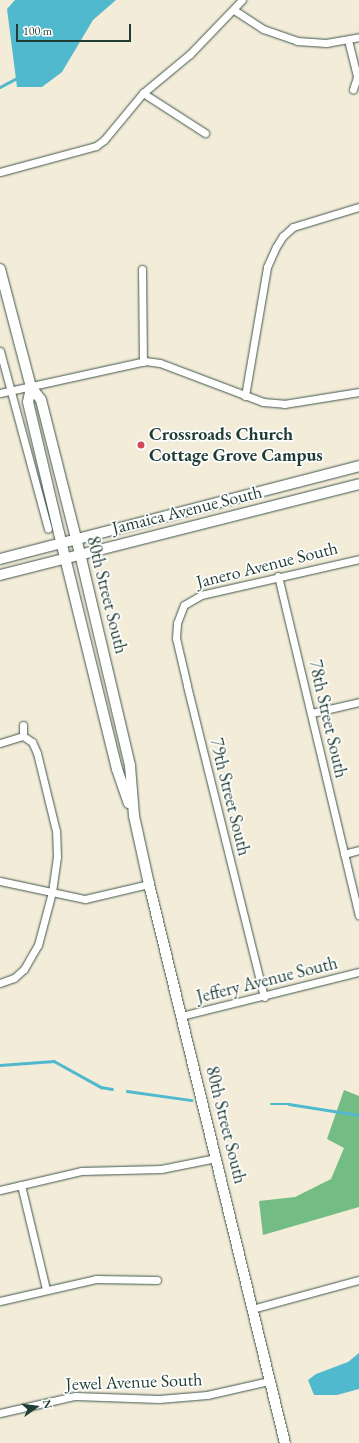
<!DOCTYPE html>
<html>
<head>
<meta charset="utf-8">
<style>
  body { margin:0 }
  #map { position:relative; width:359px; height:1443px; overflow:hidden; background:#f3ecd8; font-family:"EB Garamond",serif }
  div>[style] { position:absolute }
  .forest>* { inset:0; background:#73bc83 }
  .water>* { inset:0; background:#50b9cd }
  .stream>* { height:2.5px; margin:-1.25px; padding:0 1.25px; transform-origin:1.25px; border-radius:1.25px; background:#50b9cd }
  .roads { filter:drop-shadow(0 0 1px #3f574d) drop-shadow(0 0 1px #3f574d) }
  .street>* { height:7px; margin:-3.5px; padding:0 3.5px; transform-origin:3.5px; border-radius:3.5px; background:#fff }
  .secondary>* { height:10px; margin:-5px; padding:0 5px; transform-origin:5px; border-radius:5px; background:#fff }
  .dots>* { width:11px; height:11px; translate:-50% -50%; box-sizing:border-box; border:2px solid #fff; border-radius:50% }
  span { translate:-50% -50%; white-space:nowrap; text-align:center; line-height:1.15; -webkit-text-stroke:3.5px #fff; paint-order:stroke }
  .poi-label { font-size:18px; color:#1f3d34; font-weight:700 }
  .left { translate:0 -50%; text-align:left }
  .street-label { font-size:18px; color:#1f3d34 }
  .north { position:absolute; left:16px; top:1387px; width:40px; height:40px; -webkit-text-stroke:3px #fff; paint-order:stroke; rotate:76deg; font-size:11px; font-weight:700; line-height:16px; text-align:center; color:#1f3d34 }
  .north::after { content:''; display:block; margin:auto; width:14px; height:18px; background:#1f3d34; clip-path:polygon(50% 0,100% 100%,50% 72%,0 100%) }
  .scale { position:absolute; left:16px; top:24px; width:115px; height:18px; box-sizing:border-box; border:2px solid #1f3d34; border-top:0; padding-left:5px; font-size:12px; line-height:14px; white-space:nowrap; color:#1f3d34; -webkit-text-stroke:3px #fff; paint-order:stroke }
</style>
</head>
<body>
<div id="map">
  <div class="forest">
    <div style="clip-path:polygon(344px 1090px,359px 1096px,359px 1207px,263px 1235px,259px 1201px,295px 1197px,331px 1179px,344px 1148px,327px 1139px)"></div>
  </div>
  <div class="water">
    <div style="clip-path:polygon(15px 0,116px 0,93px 20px,62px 72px,42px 87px,17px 87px,7px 9px)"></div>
    <div style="clip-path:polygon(359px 1353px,359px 1389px,337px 1395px,314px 1395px,308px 1380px,316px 1374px,348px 1362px)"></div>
  </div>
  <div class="stream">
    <div style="left:0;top:87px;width:19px;rotate:-28deg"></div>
    <div style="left:0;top:1065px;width:54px;rotate:-4.2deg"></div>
    <div style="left:54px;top:1061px;width:54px;rotate:29deg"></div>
    <div style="left:101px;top:1087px;width:11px;rotate:10deg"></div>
    <div style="left:127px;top:1091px;width:65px;rotate:8deg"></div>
    <div style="left:271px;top:1104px;width:18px"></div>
    <div style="left:289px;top:1104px;width:71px;rotate:8.9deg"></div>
  </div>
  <div class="roads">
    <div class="street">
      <div style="left:234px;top:10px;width:35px;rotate:33deg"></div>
      <div style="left:263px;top:29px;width:36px;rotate:19deg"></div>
      <div style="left:297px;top:41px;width:29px;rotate:4deg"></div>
      <div style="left:326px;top:43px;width:34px;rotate:-10deg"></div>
      <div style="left:348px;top:40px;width:38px;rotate:76deg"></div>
      <div style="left:357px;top:77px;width:13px;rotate:108deg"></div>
      <div style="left:143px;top:93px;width:74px;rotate:32.8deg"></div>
      <div style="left:0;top:172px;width:99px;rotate:-15.2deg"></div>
      <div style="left:96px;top:146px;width:10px;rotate:-37deg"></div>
      <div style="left:104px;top:140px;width:61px;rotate:-50.3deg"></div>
      <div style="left:143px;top:93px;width:61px;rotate:-39.7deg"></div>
      <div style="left:190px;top:54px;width:75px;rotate:-46.1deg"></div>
      <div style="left:142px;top:269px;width:93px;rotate:89.4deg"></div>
      <div style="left:0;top:351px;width:184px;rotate:74.9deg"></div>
      <div style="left:0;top:393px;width:148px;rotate:-12.4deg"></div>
      <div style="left:145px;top:361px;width:15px;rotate:8deg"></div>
      <div style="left:160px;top:363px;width:110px;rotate:20.7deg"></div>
      <div style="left:263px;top:402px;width:21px;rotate:5deg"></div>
      <div style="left:284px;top:404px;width:76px;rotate:-9.1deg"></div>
      <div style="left:245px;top:396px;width:131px;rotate:-80.3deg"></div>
      <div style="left:267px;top:267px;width:22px;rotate:-66deg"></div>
      <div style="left:276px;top:247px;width:13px;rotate:-58deg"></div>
      <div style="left:283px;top:236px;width:13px;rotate:-42deg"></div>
      <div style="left:293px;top:227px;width:69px;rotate:-16.9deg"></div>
      <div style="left:278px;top:576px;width:349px;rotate:76.6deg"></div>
      <div style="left:312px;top:713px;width:48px;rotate:-13.2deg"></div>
      <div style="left:23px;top:725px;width:11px;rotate:90deg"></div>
      <div style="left:0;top:743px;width:24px;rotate:-17deg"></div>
      <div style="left:344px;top:854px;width:16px;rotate:-15deg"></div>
      <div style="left:0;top:881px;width:87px;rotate:12deg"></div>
      <div style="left:85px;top:899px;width:66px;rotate:-13.2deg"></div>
      <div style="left:0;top:983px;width:15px;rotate:-20deg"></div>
      <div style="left:14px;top:978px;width:13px;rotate:-42deg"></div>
      <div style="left:24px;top:969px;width:28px;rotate:-60deg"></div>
      <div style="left:38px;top:945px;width:55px;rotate:-75.2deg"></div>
      <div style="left:52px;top:892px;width:35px;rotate:-82deg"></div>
      <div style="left:57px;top:857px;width:26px;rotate:-92deg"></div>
      <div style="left:56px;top:831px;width:80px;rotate:-103.7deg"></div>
      <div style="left:37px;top:753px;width:12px;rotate:-114deg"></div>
      <div style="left:32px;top:742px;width:11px;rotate:-146deg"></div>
      <div style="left:264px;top:997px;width:321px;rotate:-103.9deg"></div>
      <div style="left:187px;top:685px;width:48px;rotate:-103.2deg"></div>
      <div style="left:176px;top:638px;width:15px;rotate:-86deg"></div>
      <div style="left:177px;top:623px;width:19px;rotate:-69deg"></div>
      <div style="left:184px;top:605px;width:20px;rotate:-30deg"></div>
      <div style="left:201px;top:595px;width:162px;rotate:-12.8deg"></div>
      <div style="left:181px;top:1016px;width:183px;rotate:-13.9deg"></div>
      <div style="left:21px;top:1185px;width:107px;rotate:76.5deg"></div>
      <div style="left:0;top:1190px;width:83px;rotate:-13.2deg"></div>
      <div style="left:81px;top:1171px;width:80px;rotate:-1.4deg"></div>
      <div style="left:161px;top:1169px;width:56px;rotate:-11.3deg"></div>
      <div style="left:0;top:1301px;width:98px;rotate:-12.9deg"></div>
      <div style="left:96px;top:1279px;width:61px;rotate:0.9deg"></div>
      <div style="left:252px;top:1309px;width:111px;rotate:-15.2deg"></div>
      <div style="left:0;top:1413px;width:77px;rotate:-12.8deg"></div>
      <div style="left:75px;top:1396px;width:84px;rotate:2deg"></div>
      <div style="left:159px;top:1399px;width:48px;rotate:-4.8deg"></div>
      <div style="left:207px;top:1395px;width:64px;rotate:-12.7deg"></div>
    </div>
    <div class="secondary">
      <div style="left:0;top:269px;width:122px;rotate:75.3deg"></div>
      <div style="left:31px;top:387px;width:16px;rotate:52deg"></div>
      <div style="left:41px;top:400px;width:163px;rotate:75.8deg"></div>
      <div style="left:81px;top:558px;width:214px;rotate:76.7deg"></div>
      <div style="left:130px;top:766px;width:50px;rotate:85.4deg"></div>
      <div style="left:134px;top:816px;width:70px;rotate:77.6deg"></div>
      <div style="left:149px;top:884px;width:575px;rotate:76.33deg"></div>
      <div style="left:31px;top:387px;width:15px;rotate:101deg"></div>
      <div style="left:28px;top:402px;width:135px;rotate:76.7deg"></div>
      <div style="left:59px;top:533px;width:243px;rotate:76.2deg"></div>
      <div style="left:117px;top:769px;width:36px;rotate:71deg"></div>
      <div style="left:0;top:559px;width:371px;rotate:-14.5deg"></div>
      <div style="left:0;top:575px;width:370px;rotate:-14.2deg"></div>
    </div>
  </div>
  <div class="dots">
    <div style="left:141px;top:445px;background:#d1495b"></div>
  </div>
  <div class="poi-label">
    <span class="left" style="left:149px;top:445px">Crossroads Church<br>Cottage Grove Campus</span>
  </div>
  <div class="street-label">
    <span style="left:187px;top:510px;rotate:-14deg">Jamaica Avenue South</span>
    <span style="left:267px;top:565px;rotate:-14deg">Janero Avenue South</span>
    <span style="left:107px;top:595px;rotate:76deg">80th Street South</span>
    <span style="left:328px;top:719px;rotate:77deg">78th Street South</span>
    <span style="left:230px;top:797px;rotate:76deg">79th Street South</span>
    <span style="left:267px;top:980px;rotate:-14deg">Jeffery Avenue South</span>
    <span style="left:226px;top:1125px;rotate:76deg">80th Street South</span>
    <span style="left:134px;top:1382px;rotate:-2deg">Jewel Avenue South</span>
  </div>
  <div class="north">N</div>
  <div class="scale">100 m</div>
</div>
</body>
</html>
